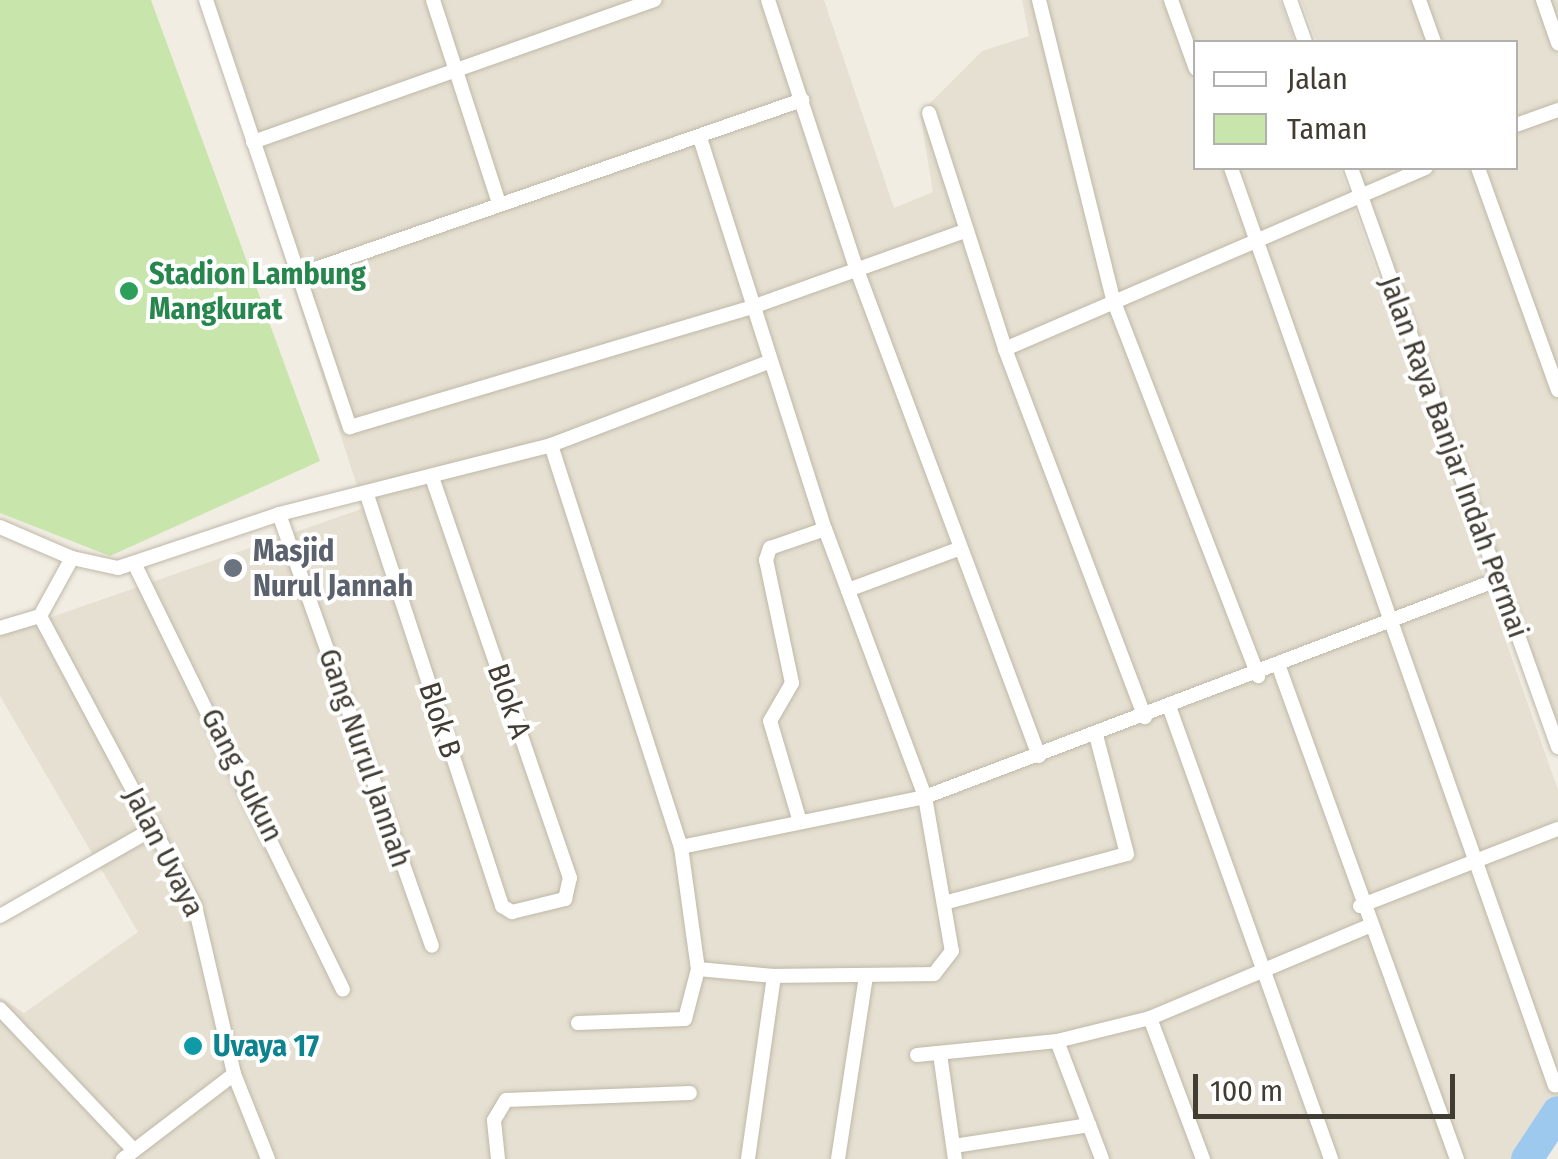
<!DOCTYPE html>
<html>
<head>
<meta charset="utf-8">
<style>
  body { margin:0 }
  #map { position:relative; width:1558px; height:1159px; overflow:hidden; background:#f1ede3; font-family:"Fira Sans Condensed",sans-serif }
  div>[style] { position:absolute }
  .residential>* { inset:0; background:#e5e0d1 }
  .green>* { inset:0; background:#c8e5ab }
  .river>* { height:32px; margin:-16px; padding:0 16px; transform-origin:16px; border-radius:16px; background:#9ec9ee }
  .roads { filter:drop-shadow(0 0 2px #bfb8a8) drop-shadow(0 0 2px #bfb8a8) }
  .minor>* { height:14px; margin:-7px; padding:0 7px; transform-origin:7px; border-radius:7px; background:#fff }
  .dots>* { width:28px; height:28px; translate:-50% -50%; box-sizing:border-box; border:5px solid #fff; border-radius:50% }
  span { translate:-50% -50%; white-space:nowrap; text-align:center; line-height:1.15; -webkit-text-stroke:8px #fff; paint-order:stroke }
  .leisure-label { font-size:30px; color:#27864d; font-weight:700 }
  .left { translate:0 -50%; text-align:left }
  .street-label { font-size:30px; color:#423d33 }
  .worship-label { font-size:30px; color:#5b616d; font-weight:700 }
  .culture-label { font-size:30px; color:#0d838f; font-weight:700 }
  .legend { position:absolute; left:1193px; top:40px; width:325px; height:130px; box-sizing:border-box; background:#fff; border:2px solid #b3b1ad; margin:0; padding:12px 18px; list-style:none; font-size:30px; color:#423d33 }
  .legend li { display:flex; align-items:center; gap:20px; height:50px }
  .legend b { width:50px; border:2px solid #b3b1ad }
  .scale { position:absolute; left:1193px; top:1074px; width:262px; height:45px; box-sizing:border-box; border:5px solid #423d33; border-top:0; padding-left:12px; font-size:30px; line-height:35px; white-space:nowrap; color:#423d33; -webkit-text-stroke:8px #fff; paint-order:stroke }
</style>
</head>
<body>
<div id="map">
  <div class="residential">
    <div style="clip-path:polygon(201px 0,824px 0,894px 208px,933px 192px,920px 113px,982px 51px,1029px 36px,1022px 0,1280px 0,1295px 42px,1196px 42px,1196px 168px,1340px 168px,1558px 790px,1558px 1102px,1518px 1159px,0 1159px,0 997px,24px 1013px,138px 932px,0 696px,0 635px,364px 508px)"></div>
    <div style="clip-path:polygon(1301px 0,1558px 0,1558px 727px,1358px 168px,1516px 168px,1516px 42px,1317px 42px)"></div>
  </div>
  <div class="green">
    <div style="clip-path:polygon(0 0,151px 0,320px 461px,110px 556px,0 513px)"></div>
  </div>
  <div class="river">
    <div style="left:1527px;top:1159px;width:56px;rotate:-56.6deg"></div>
  </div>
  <div class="roads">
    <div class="minor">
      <div style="left:206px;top:0;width:451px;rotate:71.4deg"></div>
      <div style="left:350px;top:427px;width:423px;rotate:-16.6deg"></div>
      <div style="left:755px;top:306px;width:225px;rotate:-19.7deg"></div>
      <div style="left:433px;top:0;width:213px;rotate:72deg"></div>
      <div style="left:768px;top:0;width:284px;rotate:71.8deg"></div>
      <div style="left:857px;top:270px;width:519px;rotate:69.47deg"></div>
      <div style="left:1039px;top:0;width:311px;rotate:76.1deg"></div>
      <div style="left:1114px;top:302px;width:401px;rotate:68.9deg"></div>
      <div style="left:1171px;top:0;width:73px;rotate:70.1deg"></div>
      <div style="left:1290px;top:0;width:45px;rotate:70.3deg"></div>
      <div style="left:1419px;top:0;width:45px;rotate:70.3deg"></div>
      <div style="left:1543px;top:0;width:46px;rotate:70.8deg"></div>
      <div style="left:929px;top:113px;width:248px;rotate:72.1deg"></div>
      <div style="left:1005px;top:349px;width:394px;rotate:69.2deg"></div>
      <div style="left:1516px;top:125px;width:45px;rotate:-19.7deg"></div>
      <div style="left:700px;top:138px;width:410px;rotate:72.3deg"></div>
      <div style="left:825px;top:529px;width:286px;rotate:69.5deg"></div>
      <div style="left:925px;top:797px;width:156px;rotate:80.1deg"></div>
      <div style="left:952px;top:951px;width:29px;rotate:128deg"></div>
      <div style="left:934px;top:974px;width:160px;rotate:179.3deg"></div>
      <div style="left:774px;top:976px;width:185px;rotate:98.1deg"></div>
      <div style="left:253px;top:142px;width:426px;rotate:-19.5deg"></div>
      <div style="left:1231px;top:168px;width:973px;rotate:70.56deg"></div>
      <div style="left:1351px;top:168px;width:615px;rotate:70.33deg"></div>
      <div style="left:1478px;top:168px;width:236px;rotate:70.2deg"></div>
      <div style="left:298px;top:275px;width:534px;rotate:-19.15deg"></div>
      <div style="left:1005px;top:349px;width:458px;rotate:-23.3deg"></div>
      <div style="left:551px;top:445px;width:422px;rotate:72.1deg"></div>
      <div style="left:681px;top:847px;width:123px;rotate:82.1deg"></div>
      <div style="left:698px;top:969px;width:76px;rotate:5.3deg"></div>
      <div style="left:367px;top:495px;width:433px;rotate:71.8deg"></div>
      <div style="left:502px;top:906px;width:12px;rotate:31deg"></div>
      <div style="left:512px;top:912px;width:55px;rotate:-13.8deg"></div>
      <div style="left:565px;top:899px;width:22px;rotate:-77deg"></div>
      <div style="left:570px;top:878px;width:424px;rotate:-109deg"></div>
      <div style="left:279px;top:514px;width:458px;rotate:70.5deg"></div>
      <div style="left:0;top:527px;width:78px;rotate:23.3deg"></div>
      <div style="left:72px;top:558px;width:66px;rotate:118.9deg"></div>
      <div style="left:72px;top:558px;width:47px;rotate:12.3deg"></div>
      <div style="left:118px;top:568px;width:170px;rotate:-18.5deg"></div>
      <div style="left:279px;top:514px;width:281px;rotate:-14.2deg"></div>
      <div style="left:551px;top:445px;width:235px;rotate:-20.9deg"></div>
      <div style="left:134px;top:563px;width:475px;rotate:63.9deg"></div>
      <div style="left:848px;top:590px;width:117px;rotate:-20.4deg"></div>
      <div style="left:40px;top:616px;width:329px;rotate:61.9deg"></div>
      <div style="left:195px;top:906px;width:172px;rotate:76.9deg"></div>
      <div style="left:234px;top:1074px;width:92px;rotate:68.2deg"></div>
      <div style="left:0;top:628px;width:42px;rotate:-16.7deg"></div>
      <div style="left:1279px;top:667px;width:523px;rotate:70.11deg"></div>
      <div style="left:1170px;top:709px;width:478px;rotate:70.3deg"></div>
      <div style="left:800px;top:822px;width:105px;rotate:-106.5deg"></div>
      <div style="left:770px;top:721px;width:44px;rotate:-59.9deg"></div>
      <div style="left:792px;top:683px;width:126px;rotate:-101.9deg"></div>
      <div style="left:766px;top:560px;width:13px;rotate:-72deg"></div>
      <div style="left:770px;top:548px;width:58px;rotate:-19.1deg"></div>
      <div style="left:681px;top:847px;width:249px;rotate:-11.6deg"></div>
      <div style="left:925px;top:797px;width:612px;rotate:-20.78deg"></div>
      <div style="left:944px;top:903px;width:189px;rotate:-15deg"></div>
      <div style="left:1127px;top:854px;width:123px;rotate:-104.6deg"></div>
      <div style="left:1360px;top:906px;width:212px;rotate:-21.3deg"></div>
      <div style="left:0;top:916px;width:177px;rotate:-29.7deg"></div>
      <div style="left:0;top:1009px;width:195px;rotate:46.5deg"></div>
      <div style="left:1150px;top:1018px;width:151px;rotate:69.4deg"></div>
      <div style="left:578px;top:1023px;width:107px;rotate:-2.1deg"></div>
      <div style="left:685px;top:1019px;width:52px;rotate:-75.4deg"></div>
      <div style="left:1057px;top:1041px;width:126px;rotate:69.1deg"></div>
      <div style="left:940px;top:1054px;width:106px;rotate:81.9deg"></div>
      <div style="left:917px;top:1055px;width:141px;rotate:-5.7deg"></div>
      <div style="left:1057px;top:1041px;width:96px;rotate:-13.9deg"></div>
      <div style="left:1150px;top:1018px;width:235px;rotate:-22.8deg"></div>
      <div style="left:954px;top:1146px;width:137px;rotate:-8.8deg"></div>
      <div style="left:123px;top:1159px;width:140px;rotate:-37.4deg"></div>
      <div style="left:498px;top:1159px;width:39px;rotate:-96deg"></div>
      <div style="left:494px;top:1120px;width:23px;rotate:-59deg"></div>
      <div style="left:506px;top:1100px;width:184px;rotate:-2.2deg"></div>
      <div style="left:838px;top:1159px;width:184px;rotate:-81.3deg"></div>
    </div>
  </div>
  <div class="dots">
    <div style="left:129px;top:291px;background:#2e9e5b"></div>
    <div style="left:233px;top:568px;background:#6b7280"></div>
    <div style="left:193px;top:1046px;background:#0f9aa8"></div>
  </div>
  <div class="leisure-label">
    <span class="left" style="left:149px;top:291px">Stadion Lambung<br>Mangkurat</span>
  </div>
  <div class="street-label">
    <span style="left:1454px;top:457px;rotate:70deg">Jalan Raya Banjar Indah Permai</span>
    <span style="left:509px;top:701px;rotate:71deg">Blok A</span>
    <span style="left:440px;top:720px;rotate:72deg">Blok B</span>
    <span style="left:365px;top:758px;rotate:71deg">Gang Nurul Jannah</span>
    <span style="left:242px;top:775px;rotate:63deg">Gang Sukun</span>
    <span style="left:164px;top:852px;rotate:63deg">Jalan Uvaya</span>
  </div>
  <div class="worship-label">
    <span class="left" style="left:253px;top:568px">Masjid<br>Nurul Jannah</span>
  </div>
  <div class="culture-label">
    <span class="left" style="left:213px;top:1046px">Uvaya 17</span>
  </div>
  <ul class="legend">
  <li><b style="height:12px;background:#fff"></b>Jalan</li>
  <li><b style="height:28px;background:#c8e5ab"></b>Taman</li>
  </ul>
  <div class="scale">100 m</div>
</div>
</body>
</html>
